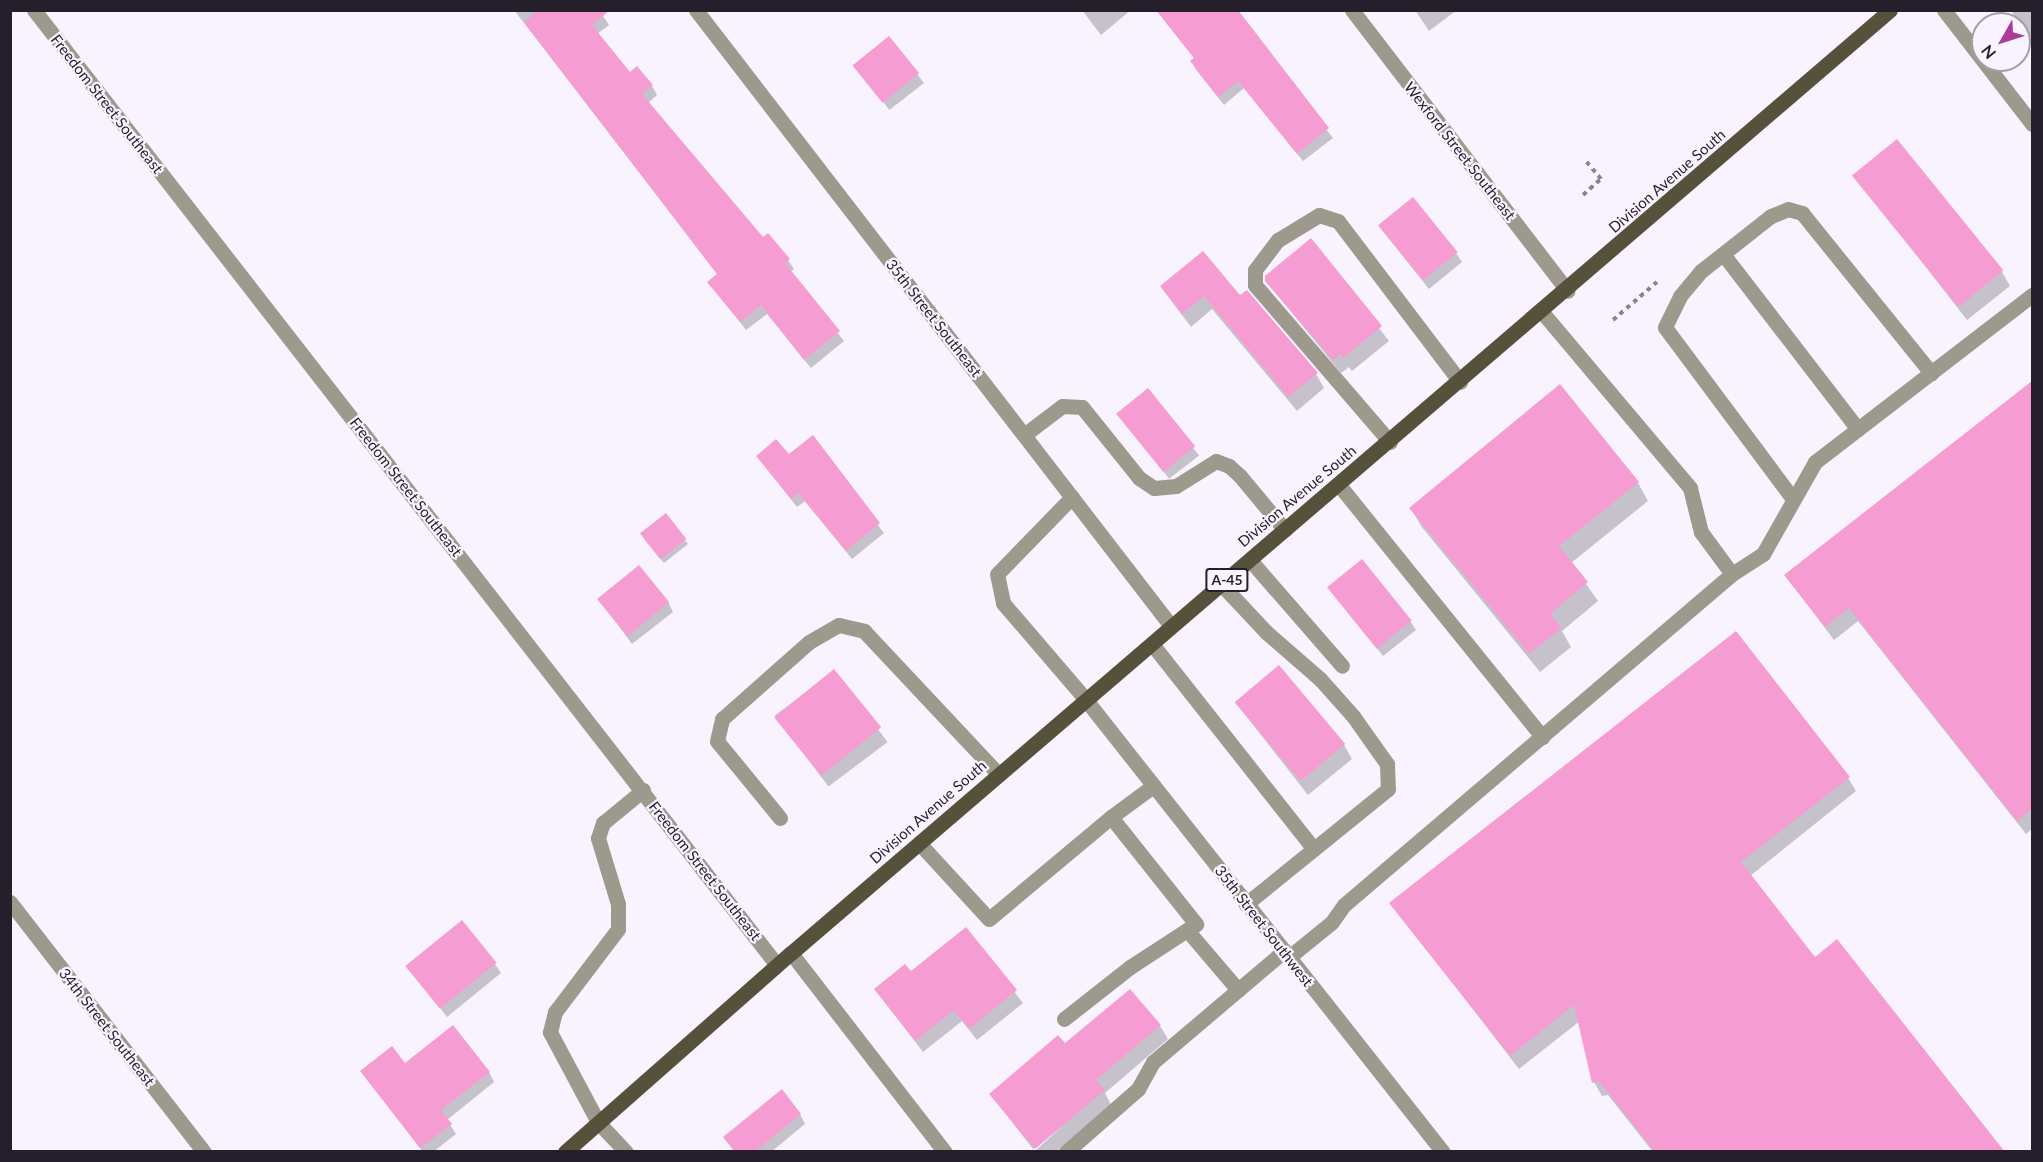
<!DOCTYPE html>
<html>
<head>
<meta charset="utf-8">
<style>
  body { margin:0 }
  #map { position:relative; width:2043px; height:1162px; overflow:hidden; background:#f8f3ff; font-family:Lato,sans-serif }
  div>[style] { position:absolute }
  .shadow>* { inset:0; background:#0003; transform-origin:0 0 }
  .building>* { inset:0; background:#f59dd3; transform-origin:0 0 }
  .path>* { height:4px; margin-top:-2px; transform-origin:0; background:repeating-linear-gradient(90deg,#89848f 0 4.5px,transparent 0 9px) }
  .minor>* { height:15px; margin:-7.5px; padding:0 7.5px; transform-origin:7.5px; border-radius:7.5px; background:#9d9a8d }
  .major>* { height:15px; margin:-7.5px; padding:0 7.5px; transform-origin:7.5px; border-radius:7.5px; background:#56513a }
  span { translate:-50% -50%; white-space:nowrap; text-align:center; line-height:1.15; -webkit-text-stroke:4.5px #f8f3ff; paint-order:stroke }
  .shield-label span { padding:2px 4px; background:#f8f3ff; border:2px solid; border-radius:4px; -webkit-text-stroke-width:0 }
  .shield-label { font-size:14px; color:#241f2a; font-weight:700 }
  .street-label { font-size:15px; color:#241f2a }
  .frame { position:absolute; inset:0; border:12px solid #241f2a; pointer-events:none }
  .north { position:absolute; left:1971px; top:12px; width:60px; height:60px; box-sizing:border-box; background:#f8f3ff; border:2px solid #a39eaa; border-radius:50%; rotate:231deg; font-size:16px; font-weight:700; line-height:24px; text-align:center; color:#241f2a }
  .north::after { content:''; display:block; margin:auto; width:21px; height:27px; background:#ac3b97; clip-path:polygon(50% 0,100% 100%,50% 72%,0 100%) }
</style>
</head>
<body>
<div id="map">
  <div class="shadow">
    <div style="clip-path:polygon(514px 10px,599px 10px,609px 25px,597px 34px,630px 74px,637px 68px,652px 86px,657px 95px,648px 103px,762px 239px,788px 260px,794px 269px,790px 272px,844px 341px,811px 368px,767px 314px,746px 330px,709px 282px,718px 275px)"></div>
    <div style="clip-path:polygon(1082px 10px,1131px 10px,1101px 35px)"></div>
    <div style="clip-path:polygon(1156px 10px,1235px 10px,1333px 138px,1303px 161px,1244px 88px,1224px 105px,1197px 71px,1192px 62px,1195px 59px)"></div>
    <div style="clip-path:polygon(1415px 10px,1457px 10px,1429px 31px)"></div>
    <div style="clip-path:polygon(2011px 10px,2032px 10px,2032px 39px,2016px 19px)"></div>
    <div style="left:889px;top:38px;width:57px;height:44px;rotate:52deg"></div>
    <div style="clip-path:polygon(1854px 175px,2002px 272px,2010px 286px,1967px 320px)"></div>
    <div style="clip-path:polygon(1379px 226px,1456px 253px,1462px 262px,1429px 289px)"></div>
    <div style="clip-path:polygon(1311px 240px,1389px 341px,1352px 371px,1349px 367px,1341px 373px,1266px 281px)"></div>
    <div style="clip-path:polygon(1161px 287px,1240px 297px,1316px 374px,1324px 388px,1297px 411px,1212px 309px,1191px 327px)"></div>
    <div style="clip-path:polygon(2032px 382px,2032px 829px,2026px 834px,1858px 621px,1834px 640px,1786px 576px)"></div>
    <div style="left:1148px;top:390px;width:83px;height:38px;rotate:52deg"></div>
    <div style="clip-path:polygon(757px 456px,788px 456px,838px 474px,884px 533px,852px 559px,805px 501px,797px 507px)"></div>
    <div style="clip-path:polygon(1638px 483px,1648px 501px,1571px 563px,1598px 601px,1562px 631px,1571px 647px,1540px 672px,1421px 526px,1411px 508px)"></div>
    <div style="clip-path:polygon(665px 516px,688px 544px,664px 563px,644px 539px)"></div>
    <div style="clip-path:polygon(1329px 587px,1410px 621px,1416px 630px,1383px 656px)"></div>
    <div style="clip-path:polygon(599px 599px,668px 602px,673px 612px,632px 644px)"></div>
    <div style="left:834px;top:671px;width:89px;height:74px;rotate:53deg"></div>
    <div style="clip-path:polygon(1236px 703px,1344px 745px,1352px 759px,1308px 795px)"></div>
    <div style="clip-path:polygon(1848px 778px,1856px 791px,1750px 876px,1814px 959px,2002px 1152px,1653px 1152px,1608px 1095px,1602px 1096px,1594px 1082px,1580px 1021px,1519px 1069px,1391px 903px)"></div>
    <div style="clip-path:polygon(966px 929px,1023px 1003px,977px 1040px,962px 1021px,923px 1052px,876px 990px,911px 973px)"></div>
    <div style="clip-path:polygon(495px 964px,501px 973px,447px 1017px,407px 965px)"></div>
    <div style="clip-path:polygon(1160px 1026px,1168px 1039px,1105px 1093px,1111px 1105px,1056px 1152px,1035px 1151px,1104px 1088px,1033px 1149px,990px 1094px,1065px 1046px)"></div>
    <div style="clip-path:polygon(405px 1066px,489px 1072px,494px 1082px,447px 1120px,456px 1134px,433px 1152px,423px 1152px,362px 1072px)"></div>
    <div style="clip-path:polygon(800px 1114px,805px 1124px,771px 1152px,734px 1152px,725px 1137px)"></div>
  </div>
  <div class="building">
    <div style="clip-path:polygon(538px 10px,610px 10px,592px 25px,630px 72px,637px 66px,653px 85px,642px 94px,763px 237px,768px 233px,790px 259px,785px 263px,840px 331px,804px 360px,761px 305px,740px 322px,707px 282px,717px 274px,524px 22px)"></div>
    <div style="clip-path:polygon(1156px 10px,1238px 10px,1329px 128px,1297px 154px,1238px 81px,1218px 97px,1190px 61px,1194px 58px)"></div>
    <div style="left:889px;top:36px;width:48px;height:47px;rotate:51deg"></div>
    <div style="left:1897px;top:139px;width:169px;height:58px;rotate:51deg"></div>
    <div style="left:1413px;top:197px;width:71px;height:45px;rotate:51deg"></div>
    <div style="clip-path:polygon(1311px 238px,1382px 326px,1343px 358px,1340px 354px,1333px 360px,1265px 281px,1265px 276px)"></div>
    <div style="clip-path:polygon(1203px 251px,1240px 295px,1247px 290px,1318px 373px,1288px 397px,1204px 296px,1182px 314px,1160px 286px)"></div>
    <div style="clip-path:polygon(2032px 381px,2032px 809px,2017px 821px,1849px 608px,1825px 627px,1784px 575px)"></div>
    <div style="clip-path:polygon(1560px 384px,1639px 482px,1559px 546px,1588px 582px,1550px 614px,1562px 628px,1529px 654px,1409px 508px)"></div>
    <div style="left:1148px;top:388px;width:75px;height:41px;rotate:51deg"></div>
    <div style="clip-path:polygon(813px 435px,880px 523px,846px 551px,798px 493px,791px 499px,756px 456px,776px 439px,789px 454px)"></div>
    <div style="left:666px;top:513px;width:33px;height:33px;rotate:52deg"></div>
    <div style="left:1362px;top:559px;width:79px;height:45px;rotate:51deg"></div>
    <div style="left:639px;top:565px;width:48px;height:54px;rotate:51deg"></div>
    <div style="clip-path:polygon(1736px 631px,1850px 777px,1741px 862px,1815px 957px,1837px 939px,2005px 1152px,1655px 1152px,1599px 1081px,1592px 1083px,1574px 1005px,1510px 1056px,1389px 903px)"></div>
    <div style="left:1279px;top:665px;width:103px;height:58px;rotate:50deg"></div>
    <div style="left:834px;top:669px;width:75px;height:77px;rotate:51deg"></div>
    <div style="left:462px;top:920px;width:55px;height:73px;rotate:51deg"></div>
    <div style="clip-path:polygon(966px 927px,1017px 990px,969px 1029px,954px 1010px,915px 1041px,874px 989px,905px 964px,911px 971px)"></div>
    <div style="clip-path:polygon(1130px 989px,1161px 1025px,1096px 1080px,1105px 1090px,1035px 1149px,989px 1094px,1058px 1035px,1065px 1043px)"></div>
    <div style="clip-path:polygon(453px 1025px,490px 1072px,441px 1110px,452px 1124px,420px 1148px,360px 1071px,392px 1046px,405px 1063px)"></div>
    <div style="clip-path:polygon(782px 1089px,801px 1114px,754px 1152px,735px 1152px,723px 1137px)"></div>
  </div>
  <div class="path">
    <div style="left:1583px;top:195px;width:24px;rotate:-42deg"></div>
    <div style="left:1601px;top:179px;width:26px;rotate:-130deg"></div>
    <div style="left:1613px;top:320px;width:58px;rotate:-40.8deg"></div>
  </div>
  <div class="minor">
    <div style="left:34px;top:10px;width:1210px;rotate:52.12deg"></div>
    <div style="left:696px;top:10px;width:778px;rotate:52.36deg"></div>
    <div style="left:1352px;top:10px;width:354px;rotate:52.5deg"></div>
    <div style="left:1944px;top:10px;width:144px;rotate:52.3deg"></div>
    <div style="left:1723px;top:254px;width:221px;rotate:52.4deg"></div>
    <div style="left:1542px;top:312px;width:230px;rotate:49.9deg"></div>
    <div style="left:1690px;top:488px;width:45px;rotate:76deg"></div>
    <div style="left:1701px;top:532px;width:52px;rotate:53.6deg"></div>
    <div style="left:1024px;top:435px;width:48px;rotate:-37.3deg"></div>
    <div style="left:1062px;top:406px;width:20px;rotate:3deg"></div>
    <div style="left:1082px;top:407px;width:91px;rotate:51.2deg"></div>
    <div style="left:1139px;top:478px;width:18px;rotate:34deg"></div>
    <div style="left:1154px;top:488px;width:22px;rotate:-5deg"></div>
    <div style="left:1176px;top:486px;width:47px;rotate:-32deg"></div>
    <div style="left:1216px;top:461px;width:14px;rotate:21deg"></div>
    <div style="left:1229px;top:466px;width:15px;rotate:42deg"></div>
    <div style="left:1240px;top:476px;width:70px;rotate:50.2deg"></div>
    <div style="left:1390px;top:442px;width:207px;rotate:-130.7deg"></div>
    <div style="left:1255px;top:285px;width:15px;rotate:-90deg"></div>
    <div style="left:1255px;top:270px;width:38px;rotate:-53deg"></div>
    <div style="left:1278px;top:240px;width:48px;rotate:-31.4deg"></div>
    <div style="left:1319px;top:215px;width:20px;rotate:18deg"></div>
    <div style="left:1338px;top:221px;width:202px;rotate:52.8deg"></div>
    <div style="left:1339px;top:485px;width:324px;rotate:51.1deg"></div>
    <div style="left:1072px;top:497px;width:107px;rotate:134.2deg"></div>
    <div style="left:997px;top:574px;width:30px;rotate:78deg"></div>
    <div style="left:1003px;top:603px;width:128px;rotate:49.4deg"></div>
    <div style="left:1086px;top:700px;width:576px;rotate:51.7deg"></div>
    <div style="left:1793px;top:499px;width:214px;rotate:-126.7deg"></div>
    <div style="left:1665px;top:327px;width:34px;rotate:-64deg"></div>
    <div style="left:1680px;top:296px;width:33px;rotate:-50deg"></div>
    <div style="left:1701px;top:271px;width:89px;rotate:-38.2deg"></div>
    <div style="left:1771px;top:216px;width:18px;rotate:-22deg"></div>
    <div style="left:1788px;top:209px;width:15px;rotate:16deg"></div>
    <div style="left:1802px;top:213px;width:206px;rotate:51.1deg"></div>
    <div style="left:1250px;top:560px;width:140px;rotate:49deg"></div>
    <div style="left:1221px;top:584px;width:66px;rotate:46.8deg"></div>
    <div style="left:1266px;top:632px;width:72px;rotate:41deg"></div>
    <div style="left:1320px;top:679px;width:50px;rotate:48.3deg"></div>
    <div style="left:1353px;top:716px;width:59px;rotate:54.7deg"></div>
    <div style="left:1387px;top:764px;width:25px;rotate:88deg"></div>
    <div style="left:1388px;top:789px;width:183px;rotate:141deg"></div>
    <div style="left:1152px;top:644px;width:261px;rotate:51.7deg"></div>
    <div style="left:1111px;top:817px;width:52px;rotate:-36.4deg"></div>
    <div style="left:780px;top:818px;width:99px;rotate:-129.3deg"></div>
    <div style="left:717px;top:741px;width:23px;rotate:-77deg"></div>
    <div style="left:722px;top:719px;width:116px;rotate:-41.5deg"></div>
    <div style="left:809px;top:642px;width:34px;rotate:-30deg"></div>
    <div style="left:839px;top:625px;width:26px;rotate:13deg"></div>
    <div style="left:864px;top:631px;width:197px;rotate:46.8deg"></div>
    <div style="left:919px;top:843px;width:103px;rotate:47.4deg"></div>
    <div style="left:989px;top:919px;width:159px;rotate:-39.9deg"></div>
    <div style="left:1111px;top:817px;width:137px;rotate:51.5deg"></div>
    <div style="left:1196px;top:924px;width:79px;rotate:146.9deg"></div>
    <div style="left:1130px;top:967px;width:84px;rotate:141.8deg"></div>
    <div style="left:10px;top:902px;width:316px;rotate:52.2deg"></div>
    <div style="left:1187px;top:930px;width:79px;rotate:49.6deg"></div>
    <div style="left:791px;top:953px;width:252px;rotate:52.3deg"></div>
    <div style="left:1289px;top:957px;width:55px;rotate:-39.1deg"></div>
    <div style="left:1332px;top:922px;width:21px;rotate:-55deg"></div>
    <div style="left:1344px;top:905px;width:510px;rotate:-40.47deg"></div>
    <div style="left:1732px;top:574px;width:37px;rotate:-33deg"></div>
    <div style="left:1763px;top:554px;width:106px;rotate:-60.5deg"></div>
    <div style="left:1815px;top:462px;width:274px;rotate:-37.6deg"></div>
    <div style="left:626px;top:1152px;width:41px;rotate:-133deg"></div>
    <div style="left:598px;top:1122px;width:102px;rotate:-118.1deg"></div>
    <div style="left:550px;top:1032px;width:21px;rotate:-76deg"></div>
    <div style="left:555px;top:1012px;width:104px;rotate:-52.8deg"></div>
    <div style="left:618px;top:929px;width:25px;rotate:-90deg"></div>
    <div style="left:618px;top:904px;width:69px;rotate:-106.9deg"></div>
    <div style="left:598px;top:838px;width:16px;rotate:-72deg"></div>
    <div style="left:603px;top:823px;width:52px;rotate:-39.5deg"></div>
    <div style="left:1066px;top:1152px;width:96px;rotate:-41.2deg"></div>
    <div style="left:1138px;top:1089px;width:31px;rotate:-61deg"></div>
    <div style="left:1153px;top:1062px;width:172px;rotate:-40.3deg"></div>
  </div>
  <div class="major">
    <div style="left:565px;top:1152px;width:301px;rotate:-41.4deg"></div>
    <div style="left:791px;top:953px;width:1448px;rotate:-40.63deg"></div>
  </div>
  <div class="shield-label">
    <span style="left:1227px;top:580px">A-45</span>
  </div>
  <div class="street-label">
    <span style="left:107px;top:104px;rotate:52deg">Freedom Street Southeast</span>
    <span style="left:1460px;top:151px;rotate:52deg">Wexford Street Southeast</span>
    <span style="left:1667px;top:181px;rotate:-41deg">Division Avenue South</span>
    <span style="left:934px;top:318px;rotate:52deg">35th Street Southeast</span>
    <span style="left:406px;top:487px;rotate:52deg">Freedom Street Southeast</span>
    <span style="left:1297px;top:496px;rotate:-40deg">Division Avenue South</span>
    <span style="left:928px;top:812px;rotate:-41deg">Division Avenue South</span>
    <span style="left:705px;top:871px;rotate:52deg">Freedom Street Southeast</span>
    <span style="left:1264px;top:926px;rotate:52deg">35th Street Southwest</span>
    <span style="left:107px;top:1027px;rotate:52deg">34th Street Southeast</span>
  </div>
  <div class="frame"></div>
  <div class="north">N</div>
</div>
</body>
</html>
